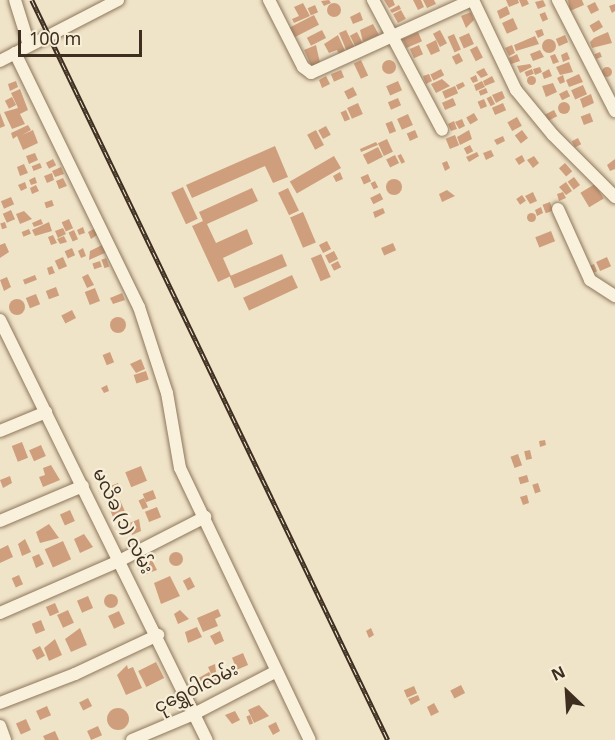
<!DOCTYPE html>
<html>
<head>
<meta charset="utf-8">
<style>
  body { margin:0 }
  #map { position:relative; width:615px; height:740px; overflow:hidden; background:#f0e4c8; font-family:Georgia,"Noto Sans Myanmar",serif }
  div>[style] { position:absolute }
  .building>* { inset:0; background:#cf9f7d; transform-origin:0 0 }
  .round { border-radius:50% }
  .roads { filter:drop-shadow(0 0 2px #8d765c) drop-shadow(0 0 2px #8d765c) }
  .minor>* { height:12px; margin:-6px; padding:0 6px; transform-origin:6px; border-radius:6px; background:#faf1dc }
  .rail>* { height:4.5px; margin-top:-2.25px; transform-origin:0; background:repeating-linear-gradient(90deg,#f7eed8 0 7px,#3d2e20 0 14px); box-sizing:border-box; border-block:2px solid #3d2e20 }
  span { translate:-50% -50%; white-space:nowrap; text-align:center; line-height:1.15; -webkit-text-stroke:4.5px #f7eed8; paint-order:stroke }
  .street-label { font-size:18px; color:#3d2e20 }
  .north { position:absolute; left:537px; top:662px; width:60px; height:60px; -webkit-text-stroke:4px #f7eed8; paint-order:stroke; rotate:335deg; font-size:16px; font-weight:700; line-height:24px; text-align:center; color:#3d2e20 }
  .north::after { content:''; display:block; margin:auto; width:21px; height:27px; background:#3d2e20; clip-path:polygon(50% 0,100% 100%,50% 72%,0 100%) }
  .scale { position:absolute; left:18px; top:30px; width:124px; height:27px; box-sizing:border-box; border:3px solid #3d2e20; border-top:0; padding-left:8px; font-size:18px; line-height:21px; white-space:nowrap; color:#3d2e20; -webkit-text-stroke:4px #f7eed8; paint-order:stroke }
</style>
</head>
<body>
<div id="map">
  <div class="building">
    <div style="clip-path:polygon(329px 0,331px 3px,324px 6px,321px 1px)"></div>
    <div style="clip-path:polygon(384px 0,393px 0,395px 5px,389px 8px)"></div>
    <div style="clip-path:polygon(413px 0,421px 0,424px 7px,418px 10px)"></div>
    <div style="clip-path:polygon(423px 0,434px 0,436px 4px,427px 8px)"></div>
    <div style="clip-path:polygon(506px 0,518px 0,519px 3px,509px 7px)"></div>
    <div style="clip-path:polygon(519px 0,527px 0,529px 4px,522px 7px)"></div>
    <div style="clip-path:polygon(543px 0,546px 6px,538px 9px,535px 2px)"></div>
    <div style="clip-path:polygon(568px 0,582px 0,584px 5px,570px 11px)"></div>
    <div style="left:595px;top:2px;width:9px;height:9px;rotate:63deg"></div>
    <div style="clip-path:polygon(303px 3px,310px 16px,294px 23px,292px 19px,299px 16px,294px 7px)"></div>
    <div class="round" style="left:327px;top:3px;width:14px;height:14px"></div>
    <div style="clip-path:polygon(615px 4px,615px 11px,612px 13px,609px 6px)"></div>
    <div style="left:315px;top:5px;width:8px;height:8px;rotate:67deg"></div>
    <div style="clip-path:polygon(399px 5px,401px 9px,392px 13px,390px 10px)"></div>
    <div style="clip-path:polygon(507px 6px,510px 14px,500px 19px,497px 11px)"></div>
    <div style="left:401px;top:10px;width:10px;height:9px;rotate:61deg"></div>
    <div style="clip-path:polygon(360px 12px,363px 20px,353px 24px,350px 17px)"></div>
    <div style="clip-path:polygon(471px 12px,474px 20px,466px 28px,461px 16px)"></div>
    <div style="left:545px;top:12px;width:8px;height:6px;rotate:67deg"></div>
    <div style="left:314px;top:15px;width:11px;height:29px;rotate:63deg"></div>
    <div style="left:513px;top:18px;width:12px;height:12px;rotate:66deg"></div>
    <div style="left:599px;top:20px;width:8px;height:11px;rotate:60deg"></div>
    <div style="clip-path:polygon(373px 24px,379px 35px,363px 42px,360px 30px)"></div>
    <div style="clip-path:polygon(542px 29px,544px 35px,538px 38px,535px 31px)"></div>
    <div style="left:322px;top:30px;width:9px;height:17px;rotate:63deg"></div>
    <div style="clip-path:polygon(346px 30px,356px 50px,348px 54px,339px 33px)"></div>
    <div style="left:440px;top:30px;width:15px;height:8px;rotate:62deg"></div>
    <div style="left:357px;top:32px;width:13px;height:8px;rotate:63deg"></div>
    <div style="left:418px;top:32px;width:10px;height:17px;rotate:66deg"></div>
    <div style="clip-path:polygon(608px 32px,612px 43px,592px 48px,590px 42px,594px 38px)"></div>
    <div style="left:469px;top:33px;width:12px;height:11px;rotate:66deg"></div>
    <div style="left:454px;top:34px;width:17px;height:7px;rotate:66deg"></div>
    <div style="clip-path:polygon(338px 35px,346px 53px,340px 56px,337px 50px,329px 53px,324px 44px)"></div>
    <div style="left:565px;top:35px;width:8px;height:10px;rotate:67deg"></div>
    <div style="clip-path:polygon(535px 36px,539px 44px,516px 51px,514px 45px)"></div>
    <div class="round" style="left:542px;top:39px;width:14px;height:14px"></div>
    <div style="clip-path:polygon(436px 40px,440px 51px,431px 55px,426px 45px)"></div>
    <div style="clip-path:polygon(316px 45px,320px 63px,312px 67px,304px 50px)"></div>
    <div style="left:419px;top:45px;width:10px;height:10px;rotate:66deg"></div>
    <div style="clip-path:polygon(512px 45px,515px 53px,509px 56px,505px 48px)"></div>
    <div style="left:477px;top:46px;width:13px;height:8px;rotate:63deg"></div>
    <div style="clip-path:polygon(540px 50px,544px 57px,533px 61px,530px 54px)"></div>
    <div style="clip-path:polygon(567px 52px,570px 59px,563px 62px,561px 55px)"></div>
    <div style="left:600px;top:52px;width:5px;height:6px;rotate:68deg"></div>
    <div style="left:459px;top:53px;width:9px;height:8px;rotate:63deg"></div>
    <div style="clip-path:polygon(517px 54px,520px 61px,511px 64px,509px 58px)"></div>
    <div style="clip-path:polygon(555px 54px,559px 62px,553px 64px,550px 56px)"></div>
    <div style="left:361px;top:60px;width:17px;height:8px;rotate:65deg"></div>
    <div class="round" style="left:382px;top:60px;width:14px;height:14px"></div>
    <div style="clip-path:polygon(569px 62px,573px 72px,560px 75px,556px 67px)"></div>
    <div style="clip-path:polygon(530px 64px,532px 67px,520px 73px,517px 66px)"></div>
    <div style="clip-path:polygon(540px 67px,542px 72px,535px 75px,533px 69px)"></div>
    <div class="round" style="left:602px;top:67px;width:10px;height:10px"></div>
    <div style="clip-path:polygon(484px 68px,488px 75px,481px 78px,476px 72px)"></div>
    <div style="left:441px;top:69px;width:7px;height:12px;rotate:63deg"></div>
    <div style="left:532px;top:69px;width:5px;height:8px;rotate:68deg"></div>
    <div style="clip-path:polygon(549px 69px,552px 76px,544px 79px,542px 73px)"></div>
    <div style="left:341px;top:70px;width:8px;height:11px;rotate:67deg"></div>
    <div style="clip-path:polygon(429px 74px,432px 81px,426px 84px,423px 76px)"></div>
    <div style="clip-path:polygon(579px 74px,583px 82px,569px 87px,566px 80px)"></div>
    <div style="clip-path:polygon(476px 75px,478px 81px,473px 83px,470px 78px)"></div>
    <div style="clip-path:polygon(563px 75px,565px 82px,560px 84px,557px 78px)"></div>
    <div class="round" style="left:526.5px;top:75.5px;width:9px;height:9px"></div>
    <div style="clip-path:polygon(326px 76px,330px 84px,322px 88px,319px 80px)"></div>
    <div style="clip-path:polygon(492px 76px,495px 82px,485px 86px,483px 81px)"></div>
    <div style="clip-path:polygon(442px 79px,450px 86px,436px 93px,431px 84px)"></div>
    <div style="clip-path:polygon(16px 81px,18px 87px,10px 91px,8px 84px)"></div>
    <div style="left:398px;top:81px;width:10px;height:13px;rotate:66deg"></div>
    <div style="clip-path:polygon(482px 81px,485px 87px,476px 91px,474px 85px)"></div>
    <div style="clip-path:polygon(463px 82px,465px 86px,458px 90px,456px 85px)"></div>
    <div style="clip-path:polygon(553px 83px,557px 92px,546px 97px,542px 86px)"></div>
    <div style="left:583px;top:85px;width:10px;height:13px;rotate:66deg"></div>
    <div style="left:455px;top:86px;width:8px;height:14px;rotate:67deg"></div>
    <div style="left:353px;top:87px;width:9px;height:10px;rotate:63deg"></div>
    <div style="left:486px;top:88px;width:5px;height:8px;rotate:68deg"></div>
    <div style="clip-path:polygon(20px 89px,28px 110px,20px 114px,25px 124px,12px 129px,4px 112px,18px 108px,11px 93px)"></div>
    <div style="left:567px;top:90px;width:7px;height:9px;rotate:63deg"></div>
    <div style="clip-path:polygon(502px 91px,505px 98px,496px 103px,492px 95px)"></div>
    <div style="clip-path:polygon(591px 94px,594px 103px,583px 108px,580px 99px)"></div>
    <div style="left:491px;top:96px;width:9px;height:5px;rotate:63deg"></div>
    <div style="left:12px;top:97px;width:9px;height:8px;rotate:63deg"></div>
    <div style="left:398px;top:98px;width:8px;height:11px;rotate:67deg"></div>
    <div style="left:453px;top:98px;width:8px;height:12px;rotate:67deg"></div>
    <div style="left:484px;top:99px;width:8px;height:7px;rotate:67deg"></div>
    <div class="round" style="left:558px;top:102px;width:12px;height:12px"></div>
    <div style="left:358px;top:103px;width:12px;height:12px;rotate:66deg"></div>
    <div style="left:503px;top:103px;width:8px;height:12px;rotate:67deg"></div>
    <div style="left:346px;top:110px;width:10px;height:6px;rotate:66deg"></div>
    <div style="left:554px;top:110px;width:7px;height:10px;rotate:63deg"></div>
    <div style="clip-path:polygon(0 113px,5px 126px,0 128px)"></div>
    <div style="left:474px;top:113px;width:8px;height:9px;rotate:60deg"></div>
    <div style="left:590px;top:113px;width:9px;height:10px;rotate:69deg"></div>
    <div style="left:408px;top:114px;width:12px;height:12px;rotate:66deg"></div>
    <div style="left:517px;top:117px;width:10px;height:11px;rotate:61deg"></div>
    <div style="clip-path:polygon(462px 119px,465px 126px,459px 129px,455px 122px)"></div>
    <div style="left:392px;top:121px;width:11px;height:7px;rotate:68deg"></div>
    <div style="clip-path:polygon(454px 121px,457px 129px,451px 131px,448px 124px)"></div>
    <div style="clip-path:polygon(28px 125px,31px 130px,22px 135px,33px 130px,38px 143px,23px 150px,17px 136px,13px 139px,11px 133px)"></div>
    <div style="left:326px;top:126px;width:10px;height:9px;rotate:61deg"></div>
    <div style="left:316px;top:130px;width:17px;height:10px;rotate:62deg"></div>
    <div style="left:415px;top:130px;width:8px;height:9px;rotate:67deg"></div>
    <div style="clip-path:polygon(469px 130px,472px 139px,460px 145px,457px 137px)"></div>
    <div style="left:522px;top:130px;width:10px;height:9px;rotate:53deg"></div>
    <div style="left:455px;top:135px;width:11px;height:10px;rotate:68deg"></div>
    <div style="clip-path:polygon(503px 136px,505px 141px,497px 145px,494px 140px)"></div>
    <div style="left:578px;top:138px;width:7px;height:7px;rotate:63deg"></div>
    <div style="left:387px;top:139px;width:14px;height:10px;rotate:65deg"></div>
    <div style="clip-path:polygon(376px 142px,378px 145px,361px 152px,360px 149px)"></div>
    <div style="left:470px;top:145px;width:7px;height:7px;rotate:63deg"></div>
    <div style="clip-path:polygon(275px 146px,288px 177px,273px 183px,265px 166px,192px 198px,186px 185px)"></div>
    <div style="left:378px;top:147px;width:11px;height:17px;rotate:63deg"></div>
    <div style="clip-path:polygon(491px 150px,494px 156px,486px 160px,483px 153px)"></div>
    <div style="clip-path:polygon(477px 152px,479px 156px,469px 162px,466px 157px)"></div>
    <div style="clip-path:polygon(35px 153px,38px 160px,29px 164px,26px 156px)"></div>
    <div style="left:401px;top:154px;width:9px;height:4px;rotate:63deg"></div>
    <div style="left:395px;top:155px;width:9px;height:10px;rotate:63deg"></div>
    <div style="clip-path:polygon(522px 155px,525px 161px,519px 165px,515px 159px)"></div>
    <div style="left:334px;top:156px;width:14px;height:51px;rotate:60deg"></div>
    <div style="clip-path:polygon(534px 156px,539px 163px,533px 168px,527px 160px)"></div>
    <div style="left:53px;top:159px;width:7px;height:8px;rotate:63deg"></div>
    <div style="clip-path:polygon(615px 159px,615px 169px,610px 171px,607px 165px)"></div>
    <div style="clip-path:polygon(447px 161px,450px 168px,445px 171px,442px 163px)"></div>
    <div style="left:40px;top:163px;width:5px;height:9px;rotate:68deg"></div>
    <div style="left:565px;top:163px;width:11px;height:8px;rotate:49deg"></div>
    <div style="clip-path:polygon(24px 164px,28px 173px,20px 176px,17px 167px)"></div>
    <div style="clip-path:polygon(61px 167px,64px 174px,55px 177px,52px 171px)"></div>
    <div style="clip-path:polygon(340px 172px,343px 179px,336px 182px,333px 176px)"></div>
    <div style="clip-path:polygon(52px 173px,54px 180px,47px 183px,44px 176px)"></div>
    <div style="left:368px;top:174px;width:8px;height:8px;rotate:67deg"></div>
    <div style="clip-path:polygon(35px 177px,37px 183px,31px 185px,29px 180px)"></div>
    <div style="left:574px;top:177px;width:10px;height:8px;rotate:53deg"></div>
    <div style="clip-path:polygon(63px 178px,67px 186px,59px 189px,56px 181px)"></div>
    <div class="round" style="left:386px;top:179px;width:16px;height:16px"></div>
    <div style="left:375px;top:181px;width:7px;height:5px;rotate:63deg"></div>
    <div style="clip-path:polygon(25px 182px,27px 188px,21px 191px,18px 185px)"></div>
    <div style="clip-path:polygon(566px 182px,572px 191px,566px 195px,559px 187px)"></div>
    <div style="left:595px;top:184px;width:17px;height:17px;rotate:59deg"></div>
    <div style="clip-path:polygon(36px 185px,39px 191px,32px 194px,30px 188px)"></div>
    <div style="left:183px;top:187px;width:35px;height:13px;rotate:65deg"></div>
    <div style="clip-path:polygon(252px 188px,258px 201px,207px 224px,216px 243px,247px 229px,253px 244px,223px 258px,231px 276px,218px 282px,192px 226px,203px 221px,199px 212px)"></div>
    <div style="left:288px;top:188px;width:25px;height:11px;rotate:64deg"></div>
    <div style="clip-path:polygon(447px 190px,455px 196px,442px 202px,439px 194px)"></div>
    <div style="clip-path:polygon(533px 192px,537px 201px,530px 204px,525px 196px)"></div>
    <div style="clip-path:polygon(563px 192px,566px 198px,559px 201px,557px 194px)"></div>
    <div style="left:380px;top:193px;width:7px;height:11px;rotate:63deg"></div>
    <div style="left:522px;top:195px;width:7px;height:7px;rotate:56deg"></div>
    <div style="left:11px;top:197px;width:8px;height:11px;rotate:67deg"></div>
    <div style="left:52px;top:200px;width:6px;height:8px;rotate:72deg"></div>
    <div style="left:550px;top:202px;width:9px;height:8px;rotate:69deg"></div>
    <div style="clip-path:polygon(541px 207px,543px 213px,537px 216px,535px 210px)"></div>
    <div style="clip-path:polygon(383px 208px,385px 213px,375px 218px,373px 212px)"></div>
    <div style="left:11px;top:210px;width:10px;height:9px;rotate:66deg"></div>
    <div style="clip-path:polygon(24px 211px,32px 219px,20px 224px,16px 214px)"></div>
    <div style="left:303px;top:212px;width:33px;height:14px;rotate:67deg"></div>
    <div class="round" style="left:526.5px;top:212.5px;width:9px;height:9px"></div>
    <div style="clip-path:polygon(41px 219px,43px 224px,34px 227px,32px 223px)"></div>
    <div style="left:69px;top:219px;width:10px;height:8px;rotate:66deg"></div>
    <div style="left:5px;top:222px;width:6px;height:5px;rotate:72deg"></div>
    <div style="clip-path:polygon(49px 222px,52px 231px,35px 236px,32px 230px)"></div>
    <div style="clip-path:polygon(83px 227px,85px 233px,79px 235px,77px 230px)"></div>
    <div style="clip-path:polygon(98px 227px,100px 233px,91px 239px,88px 232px)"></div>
    <div style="clip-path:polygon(63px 228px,66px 234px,58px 238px,55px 231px)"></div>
    <div style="left:29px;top:229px;width:5px;height:8px;rotate:68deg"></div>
    <div style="left:74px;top:230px;width:10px;height:6px;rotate:66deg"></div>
    <div style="left:551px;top:231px;width:11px;height:17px;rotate:68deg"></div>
    <div style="clip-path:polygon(53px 235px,57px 243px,51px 245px,48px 237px)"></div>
    <div style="clip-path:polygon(64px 236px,67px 242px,60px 244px,57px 239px)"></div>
    <div style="left:327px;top:241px;width:9px;height:9px;rotate:63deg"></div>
    <div style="clip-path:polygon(5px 243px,9px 252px,0 258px,0 245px)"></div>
    <div style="left:393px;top:243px;width:8px;height:13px;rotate:67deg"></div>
    <div style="clip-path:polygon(104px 244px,107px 252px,89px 260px,90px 251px)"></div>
    <div style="left:72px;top:248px;width:8px;height:8px;rotate:67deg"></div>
    <div style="clip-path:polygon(83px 248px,86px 256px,81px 258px,78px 251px)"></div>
    <div style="left:334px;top:251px;width:9px;height:10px;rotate:63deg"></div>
    <div style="left:282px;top:254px;width:13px;height:57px;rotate:67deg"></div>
    <div style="left:321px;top:254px;width:25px;height:11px;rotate:67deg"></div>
    <div style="left:63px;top:257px;width:10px;height:9px;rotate:66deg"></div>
    <div style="left:607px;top:257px;width:10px;height:12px;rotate:66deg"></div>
    <div style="left:106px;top:258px;width:9px;height:5px;rotate:69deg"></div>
    <div style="left:100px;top:261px;width:6px;height:8px;rotate:72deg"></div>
    <div style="left:338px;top:261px;width:7px;height:8px;rotate:63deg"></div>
    <div style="left:594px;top:264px;width:8px;height:7px;rotate:67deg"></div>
    <div style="clip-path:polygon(52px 266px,55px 273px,49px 275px,47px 268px)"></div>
    <div style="clip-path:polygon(88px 274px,94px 285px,87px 288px,82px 277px)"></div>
    <div style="left:35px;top:275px;width:5px;height:13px;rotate:68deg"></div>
    <div style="left:292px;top:275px;width:14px;height:54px;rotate:65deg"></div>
    <div style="clip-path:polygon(7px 277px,11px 287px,4px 291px,0 280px)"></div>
    <div style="left:56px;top:287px;width:9px;height:11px;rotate:69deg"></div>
    <div style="left:95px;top:288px;width:14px;height:11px;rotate:69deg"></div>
    <div style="clip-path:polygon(122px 293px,125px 300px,113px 304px,110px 298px)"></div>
    <div style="left:36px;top:294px;width:11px;height:11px;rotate:68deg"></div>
    <div class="round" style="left:9px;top:299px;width:16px;height:16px"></div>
    <div style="left:72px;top:310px;width:9px;height:12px;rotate:63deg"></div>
    <div class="round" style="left:110px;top:317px;width:16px;height:16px"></div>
    <div style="left:110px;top:352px;width:11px;height:8px;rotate:68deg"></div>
    <div style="clip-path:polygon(141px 359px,145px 369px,136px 373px,130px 364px)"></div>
    <div style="left:146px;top:371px;width:9px;height:13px;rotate:72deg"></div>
    <div style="clip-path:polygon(107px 385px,109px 391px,104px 393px,101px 388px)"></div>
    <div style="clip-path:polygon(545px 440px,546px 445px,540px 447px,539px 441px)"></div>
    <div style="left:22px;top:442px;width:17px;height:11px;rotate:69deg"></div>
    <div style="left:41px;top:445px;width:12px;height:13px;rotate:66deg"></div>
    <div style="left:530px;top:450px;width:9px;height:6px;rotate:77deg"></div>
    <div style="left:518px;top:454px;width:12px;height:8px;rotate:70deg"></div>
    <div style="clip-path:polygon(51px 465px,60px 480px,43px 487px,39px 477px,45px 475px,43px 468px)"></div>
    <div style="left:141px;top:466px;width:16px;height:17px;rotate:68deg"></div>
    <div style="left:527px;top:475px;width:7px;height:9px;rotate:74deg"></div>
    <div style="clip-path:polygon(10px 476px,12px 483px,3px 488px,0 480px)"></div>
    <div style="left:118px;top:483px;width:11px;height:8px;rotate:68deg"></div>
    <div style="left:538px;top:483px;width:9px;height:6px;rotate:72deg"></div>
    <div style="left:153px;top:490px;width:9px;height:11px;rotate:69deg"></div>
    <div style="clip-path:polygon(527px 495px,529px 503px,523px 505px,520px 497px)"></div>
    <div style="left:144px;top:498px;width:10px;height:6px;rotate:66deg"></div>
    <div style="clip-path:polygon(120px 500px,126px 514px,113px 517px,108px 505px)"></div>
    <div style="left:157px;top:507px;width:11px;height:13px;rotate:68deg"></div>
    <div style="left:70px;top:510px;width:12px;height:11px;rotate:66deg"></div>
    <div style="clip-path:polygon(139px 519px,141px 531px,132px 535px,127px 524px)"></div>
    <div style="clip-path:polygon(49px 524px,59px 538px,40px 543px,36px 532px)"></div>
    <div style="clip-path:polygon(84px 534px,93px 547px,80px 553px,74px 539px)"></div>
    <div style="clip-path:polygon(25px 539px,31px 552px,22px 556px,18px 544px)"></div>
    <div style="left:63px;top:541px;width:20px;height:20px;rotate:66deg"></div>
    <div style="clip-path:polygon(8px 545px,13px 557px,0 563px,0 549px)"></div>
    <div class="round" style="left:169px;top:552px;width:14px;height:14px"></div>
    <div style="clip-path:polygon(39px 554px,44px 564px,36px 568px,32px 557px)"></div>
    <div style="clip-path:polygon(152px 560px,157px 570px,146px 574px,142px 565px)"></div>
    <div style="left:19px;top:575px;width:10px;height:8px;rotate:66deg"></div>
    <div style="clip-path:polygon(170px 576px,180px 596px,161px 604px,154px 583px)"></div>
    <div style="left:190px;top:577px;width:11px;height:8px;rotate:63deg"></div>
    <div class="round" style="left:104px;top:594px;width:14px;height:14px"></div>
    <div style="left:88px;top:596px;width:13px;height:12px;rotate:67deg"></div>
    <div style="left:55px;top:603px;width:10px;height:10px;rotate:66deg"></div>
    <div style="clip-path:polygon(218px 609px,221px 616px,215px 619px,218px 626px,203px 632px,197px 618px)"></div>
    <div style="left:68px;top:610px;width:14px;height:12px;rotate:65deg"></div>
    <div style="clip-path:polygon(180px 610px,189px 619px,178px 624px,174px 614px)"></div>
    <div style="left:119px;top:611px;width:14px;height:12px;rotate:65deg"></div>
    <div style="left:41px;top:620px;width:11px;height:10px;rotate:68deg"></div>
    <div style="clip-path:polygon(197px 627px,202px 637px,188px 643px,185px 632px)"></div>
    <div style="clip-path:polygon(80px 628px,87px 645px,71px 652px,65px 639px)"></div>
    <div style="clip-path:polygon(371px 628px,374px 635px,369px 638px,366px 631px)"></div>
    <div style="clip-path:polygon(220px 631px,224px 641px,215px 645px,210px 636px)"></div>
    <div style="clip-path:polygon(55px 639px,62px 655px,49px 661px,44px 648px)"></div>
    <div style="left:40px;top:646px;width:11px;height:9px;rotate:63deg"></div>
    <div style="left:243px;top:653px;width:13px;height:12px;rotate:67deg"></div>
    <div style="left:156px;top:662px;width:18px;height:20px;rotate:63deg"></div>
    <div style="clip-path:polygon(215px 664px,217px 680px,198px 687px,195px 680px,209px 672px,212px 676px,208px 667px)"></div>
    <div style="clip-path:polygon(127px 665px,128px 669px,133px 667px,142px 688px,126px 695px,117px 675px)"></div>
    <div style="left:461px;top:685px;width:9px;height:12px;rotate:63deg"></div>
    <div style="left:414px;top:686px;width:8px;height:11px;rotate:67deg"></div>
    <div style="clip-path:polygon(418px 695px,420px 700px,411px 705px,408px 699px)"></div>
    <div style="left:88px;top:698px;width:9px;height:10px;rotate:63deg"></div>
    <div style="clip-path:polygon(434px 703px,439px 712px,431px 716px,427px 707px)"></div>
    <div style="clip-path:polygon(259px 705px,269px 716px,254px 723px,248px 710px)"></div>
    <div style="left:47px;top:706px;width:10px;height:12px;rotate:66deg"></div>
    <div class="round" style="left:107px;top:708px;width:22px;height:22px"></div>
    <div style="clip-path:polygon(235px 711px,240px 720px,232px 724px,225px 715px)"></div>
    <div style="left:250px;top:715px;width:9px;height:4px;rotate:69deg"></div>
    <div style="left:26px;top:719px;width:12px;height:11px;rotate:66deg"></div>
    <div style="clip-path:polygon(276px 722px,280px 731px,273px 735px,268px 726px)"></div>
    <div style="left:98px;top:726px;width:10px;height:12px;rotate:66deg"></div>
    <div style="clip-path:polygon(55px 731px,59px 740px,45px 740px,43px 736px)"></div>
  </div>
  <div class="roads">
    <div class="minor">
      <div style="left:15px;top:0;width:47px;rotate:72.7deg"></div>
      <div style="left:269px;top:0;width:75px;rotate:63.1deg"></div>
      <div style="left:303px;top:67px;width:10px;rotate:37deg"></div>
      <div style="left:311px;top:73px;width:177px;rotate:-24.4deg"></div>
      <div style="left:373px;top:0;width:147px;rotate:62deg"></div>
      <div style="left:473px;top:0;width:100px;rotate:64.5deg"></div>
      <div style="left:516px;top:90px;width:58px;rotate:50.6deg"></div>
      <div style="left:553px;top:135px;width:88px;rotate:45deg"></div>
      <div style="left:558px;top:0;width:125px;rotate:62.8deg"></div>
      <div style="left:15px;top:53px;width:283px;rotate:64deg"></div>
      <div style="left:139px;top:307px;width:90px;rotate:72deg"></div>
      <div style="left:167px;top:393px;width:76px;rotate:80.2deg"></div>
      <div style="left:180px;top:468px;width:301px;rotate:64.5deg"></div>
      <div style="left:0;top:61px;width:133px;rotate:-27.3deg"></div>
      <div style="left:558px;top:209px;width:78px;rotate:65.7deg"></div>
      <div style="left:590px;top:280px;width:30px;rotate:33deg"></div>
      <div style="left:0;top:320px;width:468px;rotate:63.8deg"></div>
      <div style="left:0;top:431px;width:50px;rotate:-22.4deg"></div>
      <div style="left:0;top:521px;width:90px;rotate:-22.9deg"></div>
      <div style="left:0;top:613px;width:130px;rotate:-23.6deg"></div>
      <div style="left:119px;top:561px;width:97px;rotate:-27.1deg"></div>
      <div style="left:0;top:703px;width:80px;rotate:-21.1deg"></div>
      <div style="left:75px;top:674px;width:92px;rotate:-25.2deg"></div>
      <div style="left:0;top:726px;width:15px;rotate:70deg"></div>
      <div style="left:132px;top:740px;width:67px;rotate:-22.8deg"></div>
      <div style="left:194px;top:714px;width:93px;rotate:-27.4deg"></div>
    </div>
  </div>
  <div class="rail">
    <div style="left:32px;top:0;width:821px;rotate:64.31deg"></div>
  </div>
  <div class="street-label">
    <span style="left:121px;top:522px;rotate:64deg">မလိခ (၁) လမ်း</span>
    <span style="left:197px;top:690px;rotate:-26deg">ငုရွှေဝါလမ်း</span>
  </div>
  <div class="north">N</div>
  <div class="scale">100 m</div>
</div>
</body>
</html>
